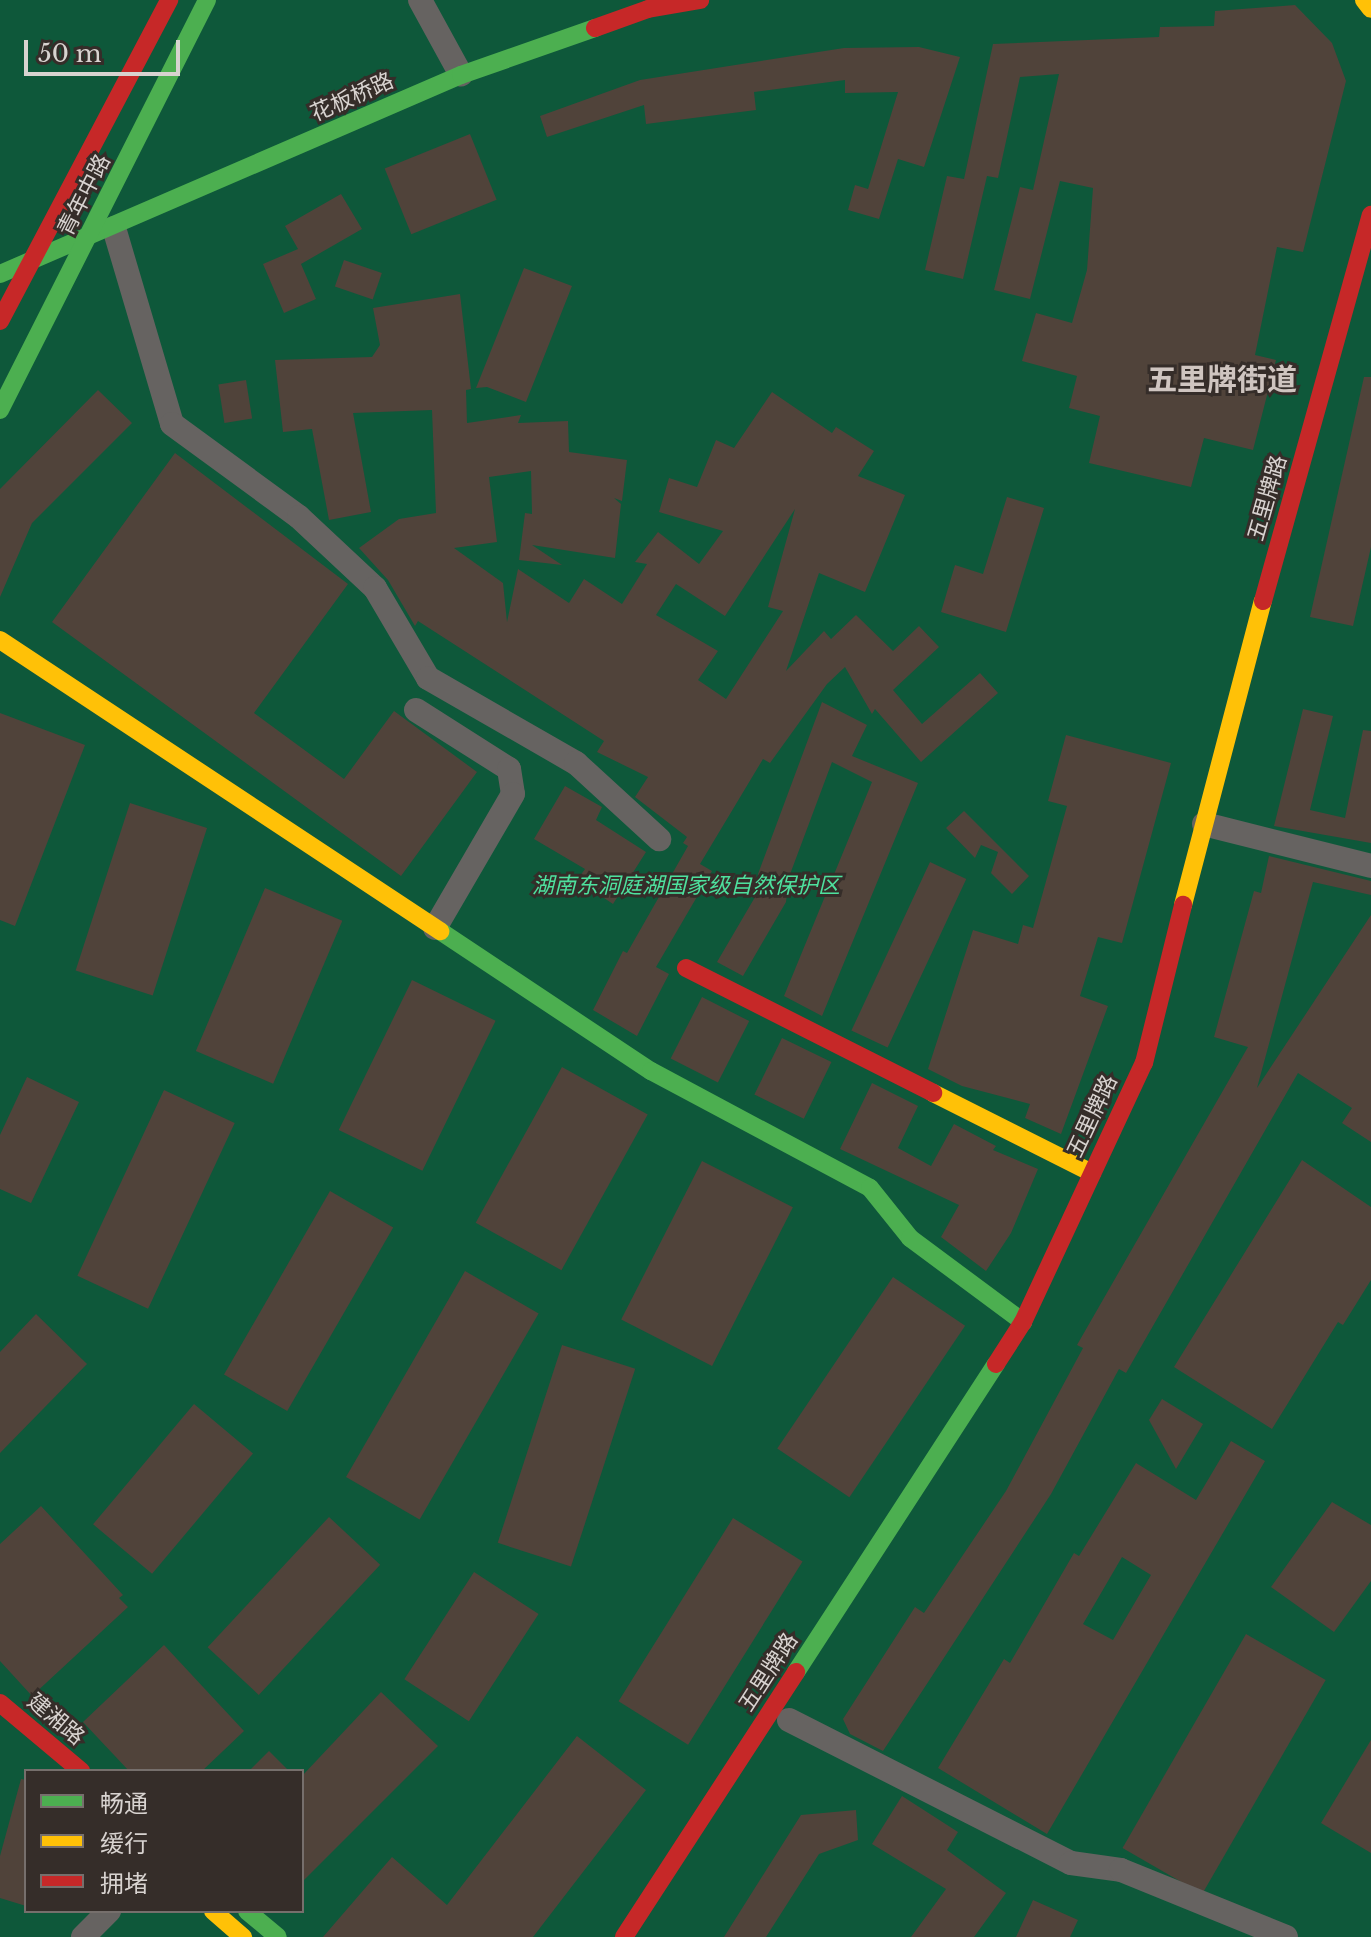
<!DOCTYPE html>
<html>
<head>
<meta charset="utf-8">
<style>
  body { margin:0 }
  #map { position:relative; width:1371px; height:1937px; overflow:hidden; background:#322e2c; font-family:"Libre Baskerville","Noto Sans SC",serif }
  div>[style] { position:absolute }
  .green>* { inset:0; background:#0e583a }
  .building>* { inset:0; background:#50433a; transform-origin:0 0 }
  .street>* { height:24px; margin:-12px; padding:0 12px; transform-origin:12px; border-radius:12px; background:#666361 }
  .fast>* { height:18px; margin:-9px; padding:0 9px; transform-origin:9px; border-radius:9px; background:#4caf50 }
  .slow>* { height:18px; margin:-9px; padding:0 9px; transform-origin:9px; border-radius:9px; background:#ffc107 }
  .jam>* { height:18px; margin:-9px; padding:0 9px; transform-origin:9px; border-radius:9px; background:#c62828 }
  span { translate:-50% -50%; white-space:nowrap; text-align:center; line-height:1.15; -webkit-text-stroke:6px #352d29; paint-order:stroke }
  .street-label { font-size:22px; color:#d8d3d0 }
  .park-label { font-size:22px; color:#4ee19e; font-style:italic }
  .district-label { font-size:30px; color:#cfc5c0; font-weight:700 }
  .legend { position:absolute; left:24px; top:1769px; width:280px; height:144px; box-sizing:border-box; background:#352d29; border:2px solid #766f6c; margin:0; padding:10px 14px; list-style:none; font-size:24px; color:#d8d3d0 }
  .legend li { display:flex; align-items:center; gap:16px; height:40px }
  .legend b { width:40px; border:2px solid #766f6c }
  .scale { position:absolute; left:24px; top:40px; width:156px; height:36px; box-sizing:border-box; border:4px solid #d8d3d0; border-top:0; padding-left:10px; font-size:24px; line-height:28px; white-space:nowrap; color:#d8d3d0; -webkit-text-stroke:6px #352d29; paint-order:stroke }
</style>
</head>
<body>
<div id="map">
  <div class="green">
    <div style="clip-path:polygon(evenodd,0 0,1371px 0,1371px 1937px,0 1937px,0 0,26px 1771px,302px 1771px,302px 1911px,26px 1911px,26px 1771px)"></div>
  </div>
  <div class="building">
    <div style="clip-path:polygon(1295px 5px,1332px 43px,1346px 81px,1303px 252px,1277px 247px,1255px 355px,1276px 360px,1253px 450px,1204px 438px,1191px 487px,1089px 463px,1100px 416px,1069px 408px,1077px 376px,1022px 361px,1036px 313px,1072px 323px,1087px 270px,1093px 188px,1060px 181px,1030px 299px,994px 290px,1020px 187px,1033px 190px,1059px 74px,1020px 77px,998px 178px,987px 176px,963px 279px,925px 270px,947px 176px,964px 179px,993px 44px,1159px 37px,1160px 27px,1214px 26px,1215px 11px)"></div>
    <div style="clip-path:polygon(919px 47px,960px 57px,924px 167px,898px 159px,879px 219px,848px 210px,855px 185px,868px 189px,898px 92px,845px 93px,845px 80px,754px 92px,756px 110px,646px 124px,644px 105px,547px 137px,540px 116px,640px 80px,844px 48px)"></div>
    <div style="left:470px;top:134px;width:71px;height:92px;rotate:68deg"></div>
    <div style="clip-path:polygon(341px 194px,362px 229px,301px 264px,316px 299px,284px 313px,263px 264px,298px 249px,285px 226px)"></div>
    <div style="left:344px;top:260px;width:40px;height:28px;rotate:19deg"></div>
    <div style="clip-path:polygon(524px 268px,572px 286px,526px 402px,487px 387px,476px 388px)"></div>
    <div style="clip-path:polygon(evenodd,460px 294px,471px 389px,466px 390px,467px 423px,521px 415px,518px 423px,568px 421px,569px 452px,627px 460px,622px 501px,614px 498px,621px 504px,615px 558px,532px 545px,562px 565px,519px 560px,525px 513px,532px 514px,531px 471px,489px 477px,497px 542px,454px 548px,503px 583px,507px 622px,518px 569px,569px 603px,584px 579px,622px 604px,647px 564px,635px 562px,658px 532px,699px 564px,723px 531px,659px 512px,669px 478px,697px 487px,716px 440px,734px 448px,772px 392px,832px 433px,836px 427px,874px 451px,858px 476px,905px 495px,865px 592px,819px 573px,786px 671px,824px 631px,831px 639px,856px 615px,893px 651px,919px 626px,939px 647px,893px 690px,922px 724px,980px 673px,998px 693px,921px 762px,875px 709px,872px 714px,845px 667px,827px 684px,770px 763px,763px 759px,700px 864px,712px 871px,656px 967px,669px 974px,637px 1036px,593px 1010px,623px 951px,627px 953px,688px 846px,683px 843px,687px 837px,635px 797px,648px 777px,597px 752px,604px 741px,418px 621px,415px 626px,388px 580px,359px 548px,399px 519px,436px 513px,432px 410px,353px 413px,371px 512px,329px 520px,312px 429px,283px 432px,275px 360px,372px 357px,380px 345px,373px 308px,460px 294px,795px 509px,768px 607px,783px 611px,726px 699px,698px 680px,718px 651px,656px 615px,676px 584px,725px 616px,795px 509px)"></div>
    <div style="clip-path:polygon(1364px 377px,1371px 377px,1371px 547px,1353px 626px,1310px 617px)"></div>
    <div style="left:246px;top:380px;width:39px;height:28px;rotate:81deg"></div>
    <div style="clip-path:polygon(98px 390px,132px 423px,32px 523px,0 597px,0 489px)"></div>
    <div style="clip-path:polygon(175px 453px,348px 584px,254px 713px,344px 779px,394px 711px,477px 772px,401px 876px,52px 622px)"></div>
    <div style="clip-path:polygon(1007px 497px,1044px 508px,1006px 632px,941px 612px,955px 565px,983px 574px)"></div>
    <div style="clip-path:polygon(822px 702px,867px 725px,852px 756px,918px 783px,822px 1016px,784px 996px,872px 782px,832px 762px,789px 877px,786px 902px,743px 976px,717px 962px,758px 892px,758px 874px)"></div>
    <div style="clip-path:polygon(1303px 709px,1333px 716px,1310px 810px,1345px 818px,1363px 730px,1371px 731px,1371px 843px,1274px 826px)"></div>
    <div style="clip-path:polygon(0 713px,85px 745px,15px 926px,0 920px)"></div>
    <div style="clip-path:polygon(1066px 735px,1171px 763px,1122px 943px,1098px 937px,1080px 996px,1108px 1006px,1061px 1134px,1025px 1118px,1030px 1104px,962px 1086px,928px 1069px,973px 930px,1018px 944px,1023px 925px,1033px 928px,1067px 806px,1048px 801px)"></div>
    <div style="clip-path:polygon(565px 786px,602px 807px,596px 820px,646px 852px,613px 904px,577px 880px,585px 869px,534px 839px)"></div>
    <div style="left:130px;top:803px;width:81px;height:176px;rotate:18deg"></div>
    <div style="clip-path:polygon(964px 811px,1029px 876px,1012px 894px,991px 873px,998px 852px,981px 845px,975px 858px,946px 828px)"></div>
    <div style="clip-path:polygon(1269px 856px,1371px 881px,1371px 895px,1313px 882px,1257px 1088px,1371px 915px,1371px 1142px,1342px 1123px,1352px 1108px,1298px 1073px,1126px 1373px,1119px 1369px,1051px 1494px,883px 1751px,850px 1734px,843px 1719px,915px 1607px,924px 1613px,1006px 1491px,1083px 1348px,1077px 1345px,1248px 1047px,1214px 1037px,1254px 891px,1261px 893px)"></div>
    <div style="left:930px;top:862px;width:40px;height:186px;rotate:25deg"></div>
    <div style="left:265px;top:888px;width:84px;height:177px;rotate:23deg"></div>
    <div style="left:412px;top:980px;width:93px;height:167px;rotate:26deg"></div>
    <div style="left:702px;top:997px;width:53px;height:69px;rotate:27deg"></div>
    <div style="left:782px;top:1038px;width:55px;height:63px;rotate:26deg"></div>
    <div style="left:562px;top:1067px;width:98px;height:178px;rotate:29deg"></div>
    <div style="clip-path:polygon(27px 1077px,79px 1102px,31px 1203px,0 1189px,0 1135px)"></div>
    <div style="clip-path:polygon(872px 1083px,918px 1106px,898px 1148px,931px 1166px,954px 1124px,996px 1146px,993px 1150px,1038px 1169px,1011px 1233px,986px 1271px,941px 1237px,959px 1205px,840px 1149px)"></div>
    <div style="left:164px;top:1090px;width:78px;height:205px;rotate:25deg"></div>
    <div style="clip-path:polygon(1302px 1160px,1371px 1207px,1371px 1280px,1343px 1325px,1338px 1322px,1272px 1429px,1174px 1367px)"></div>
    <div style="left:702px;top:1161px;width:102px;height:178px;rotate:27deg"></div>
    <div style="left:330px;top:1191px;width:73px;height:212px;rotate:30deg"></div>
    <div style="left:465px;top:1271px;width:85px;height:238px;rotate:30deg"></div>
    <div style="left:893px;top:1277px;width:87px;height:207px;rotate:34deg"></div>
    <div style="clip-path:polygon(36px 1314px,87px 1364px,0 1453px,0 1352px)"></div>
    <div style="left:562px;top:1345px;width:77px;height:208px;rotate:18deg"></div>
    <div style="clip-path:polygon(1162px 1399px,1203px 1424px,1176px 1469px,1149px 1420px)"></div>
    <div style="left:194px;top:1404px;width:77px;height:157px;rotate:40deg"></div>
    <div style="clip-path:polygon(evenodd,1231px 1441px,1265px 1461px,1047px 1834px,938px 1768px,1004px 1659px,1010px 1663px,1074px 1553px,1079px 1556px,1136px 1463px,1196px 1500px,1231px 1441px,1122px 1557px,1151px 1575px,1113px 1640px,1083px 1624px,1122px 1557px)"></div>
    <div style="clip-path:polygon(1332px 1502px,1371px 1525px,1371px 1581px,1334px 1632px,1271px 1587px)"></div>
    <div style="clip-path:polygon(41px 1506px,123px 1595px,119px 1598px,128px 1607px,32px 1696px,0 1661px,0 1544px)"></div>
    <div style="left:329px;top:1517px;width:70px;height:178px;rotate:43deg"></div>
    <div style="left:733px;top:1518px;width:82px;height:216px;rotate:32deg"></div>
    <div style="left:474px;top:1572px;width:77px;height:128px;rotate:33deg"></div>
    <div style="left:1246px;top:1634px;width:92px;height:247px;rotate:30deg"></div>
    <div style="clip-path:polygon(164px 1645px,244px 1731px,202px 1771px,129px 1771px,83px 1722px)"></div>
    <div style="clip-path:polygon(381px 1692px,438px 1746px,302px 1882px,302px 1776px)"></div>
    <div style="clip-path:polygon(577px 1736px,646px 1790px,533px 1937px,323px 1937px,392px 1857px,447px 1905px)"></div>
    <div style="clip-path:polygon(1371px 1740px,1371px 1853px,1321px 1823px)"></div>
    <div style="clip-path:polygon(269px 1751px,289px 1771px,249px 1771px)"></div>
    <div style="clip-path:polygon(21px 1779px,26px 1780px,26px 1906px,0 1898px,0 1856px)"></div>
    <div style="clip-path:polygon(902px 1796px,958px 1832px,947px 1850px,1006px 1893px,974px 1937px,911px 1937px,946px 1889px,872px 1844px)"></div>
    <div style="clip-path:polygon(856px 1810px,858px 1840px,819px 1854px,766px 1937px,724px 1937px,801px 1815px)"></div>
    <div style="clip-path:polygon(1033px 1900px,1078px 1920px,1070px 1937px,1016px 1937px)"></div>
  </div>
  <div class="street">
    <div style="left:420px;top:0;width:85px;rotate:61.3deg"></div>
    <div style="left:114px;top:228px;width:204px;rotate:73.5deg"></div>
    <div style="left:172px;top:424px;width:157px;rotate:36.2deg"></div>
    <div style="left:299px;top:517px;width:104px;rotate:43.1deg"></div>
    <div style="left:375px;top:588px;width:104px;rotate:59.5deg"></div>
    <div style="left:428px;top:678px;width:171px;rotate:29.9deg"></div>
    <div style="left:576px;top:763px;width:113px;rotate:42.5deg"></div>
    <div style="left:416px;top:710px;width:110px;rotate:32.4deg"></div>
    <div style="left:509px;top:769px;width:25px;rotate:81deg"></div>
    <div style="left:513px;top:794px;width:155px;rotate:120.2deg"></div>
    <div style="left:1204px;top:824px;width:172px;rotate:14.1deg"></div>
    <div style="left:789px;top:1720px;width:316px;rotate:26.9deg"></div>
    <div style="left:1071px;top:1863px;width:50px;rotate:8deg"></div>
    <div style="left:1121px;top:1870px;width:178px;rotate:22.1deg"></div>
    <div style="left:83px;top:1937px;width:37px;rotate:-45deg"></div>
  </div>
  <div class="fast">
    <div style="left:0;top:274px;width:502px;rotate:-23.35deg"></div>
    <div style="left:461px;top:75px;width:142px;rotate:-19.3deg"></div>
    <div style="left:0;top:410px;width:459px;rotate:-63.2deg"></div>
    <div style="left:440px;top:931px;width:253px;rotate:33.6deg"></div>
    <div style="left:651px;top:1071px;width:248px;rotate:28.1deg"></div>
    <div style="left:870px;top:1188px;width:64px;rotate:51.3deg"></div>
    <div style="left:910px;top:1238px;width:141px;rotate:36.6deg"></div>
    <div style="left:796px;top:1672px;width:367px;rotate:-57deg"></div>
    <div style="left:247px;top:1911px;width:40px;rotate:40deg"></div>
  </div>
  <div class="slow">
    <div style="left:1364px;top:0;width:11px;rotate:52deg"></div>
    <div style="left:0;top:640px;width:528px;rotate:33.48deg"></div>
    <div style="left:1183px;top:905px;width:314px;rotate:-75.3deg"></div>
    <div style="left:933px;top:1093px;width:178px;rotate:26.7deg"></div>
    <div style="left:213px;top:1911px;width:40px;rotate:41deg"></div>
  </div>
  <div class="jam">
    <div style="left:595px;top:28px;width:56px;rotate:-19.7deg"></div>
    <div style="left:648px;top:9px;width:53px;rotate:-9.8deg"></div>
    <div style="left:0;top:321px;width:363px;rotate:-62.2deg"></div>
    <div style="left:1263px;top:601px;width:401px;rotate:-74.4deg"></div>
    <div style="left:686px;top:968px;width:277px;rotate:26.8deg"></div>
    <div style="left:996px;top:1364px;width:50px;rotate:-57.3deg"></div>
    <div style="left:1023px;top:1322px;width:286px;rotate:-65deg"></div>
    <div style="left:1144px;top:1063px;width:163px;rotate:-76.1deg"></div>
    <div style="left:0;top:1703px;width:106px;rotate:40deg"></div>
    <div style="left:624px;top:1937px;width:316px;rotate:-57deg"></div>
  </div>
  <div class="street-label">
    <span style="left:352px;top:97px;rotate:-24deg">花板桥路</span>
    <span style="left:84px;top:195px;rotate:-63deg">青年中路</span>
    <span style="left:1267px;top:498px;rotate:-74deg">五里牌路</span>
    <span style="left:1092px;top:1116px;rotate:-65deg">五里牌路</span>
    <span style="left:768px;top:1672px;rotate:-57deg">五里牌路</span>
    <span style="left:56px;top:1719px;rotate:40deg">建湘路</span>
  </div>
  <div class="park-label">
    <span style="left:686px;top:886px">湖南东洞庭湖国家级自然保护区</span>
  </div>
  <div class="district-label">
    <span style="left:1222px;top:380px">五里牌街道</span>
  </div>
  <ul class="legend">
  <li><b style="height:10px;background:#4caf50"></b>畅通</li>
  <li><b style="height:10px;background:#ffc107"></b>缓行</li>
  <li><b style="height:10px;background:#c62828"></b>拥堵</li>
  </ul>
  <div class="scale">50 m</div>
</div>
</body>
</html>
